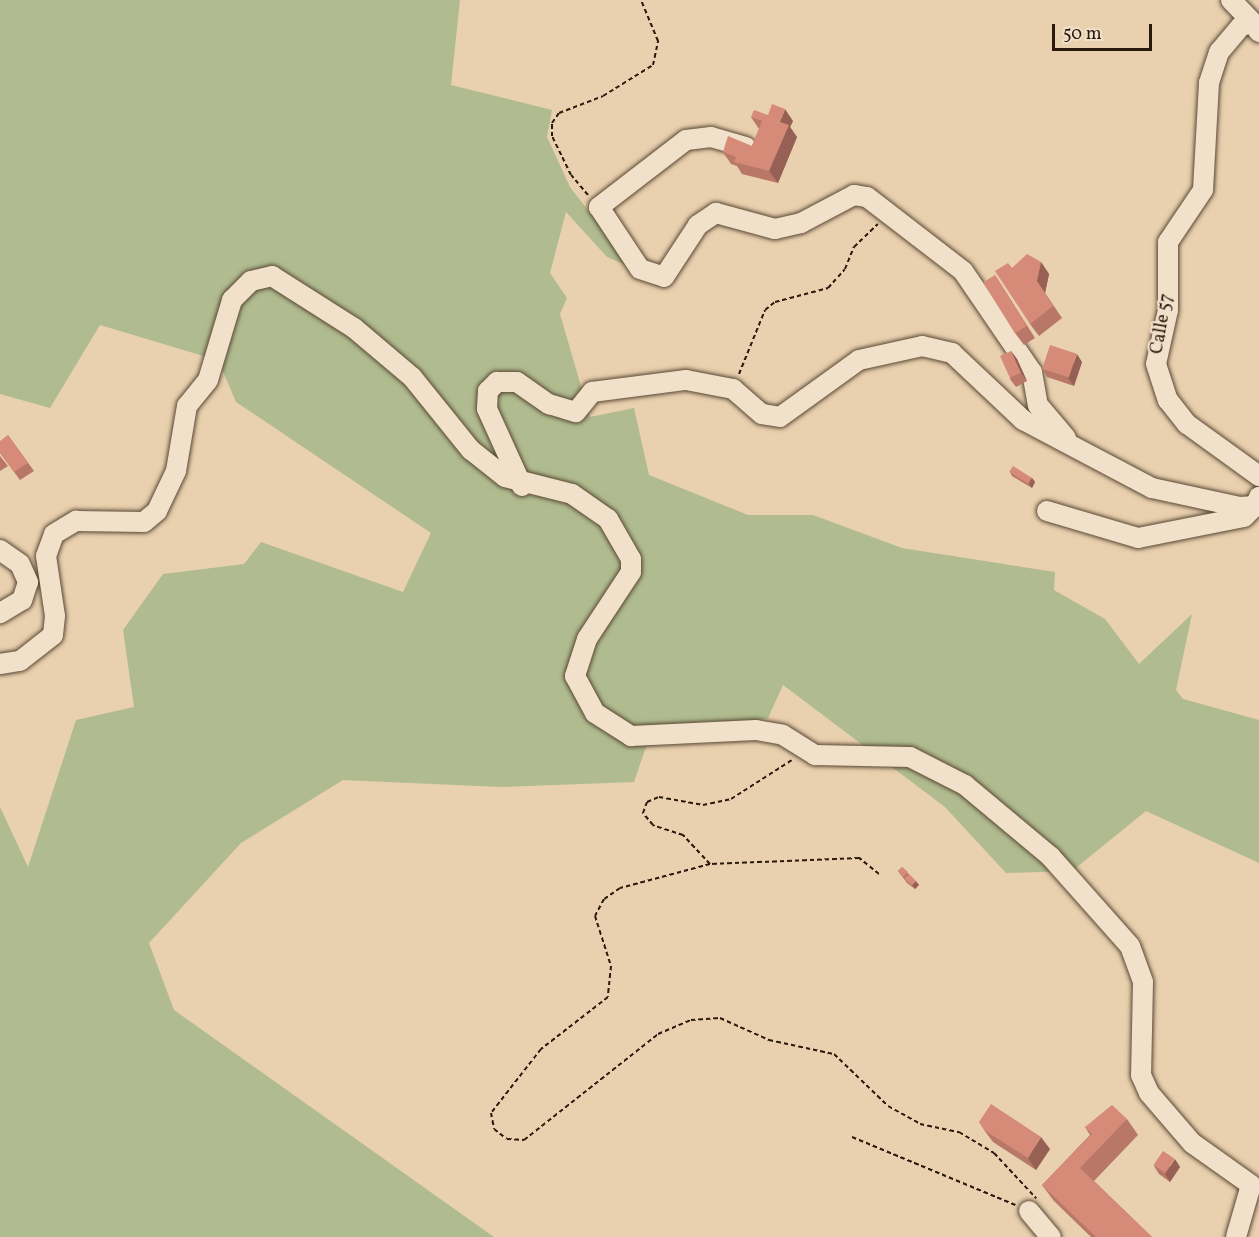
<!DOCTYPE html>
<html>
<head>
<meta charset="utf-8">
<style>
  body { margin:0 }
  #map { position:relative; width:1259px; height:1237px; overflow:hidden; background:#e9d0ae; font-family:Vollkorn,serif }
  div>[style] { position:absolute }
  .green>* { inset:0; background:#b0bc8f }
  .path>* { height:2px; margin-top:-1px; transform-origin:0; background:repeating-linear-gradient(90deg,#291a0d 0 4.5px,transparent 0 7.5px) }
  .roads { filter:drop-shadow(0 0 2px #594835) drop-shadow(0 0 2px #594835) }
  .minor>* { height:20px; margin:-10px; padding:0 10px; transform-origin:10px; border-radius:10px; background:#f1e0ca }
  .wall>* { inset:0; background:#b87767 }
  .shaded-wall>* { inset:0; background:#966154 }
  .building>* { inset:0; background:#d68a78; transform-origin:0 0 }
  span { translate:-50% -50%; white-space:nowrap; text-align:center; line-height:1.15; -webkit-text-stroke:4.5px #f1e0ca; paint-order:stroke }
  .street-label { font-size:18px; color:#291a0d }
  .scale { position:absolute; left:1052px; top:24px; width:100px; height:27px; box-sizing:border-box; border:3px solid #291a0d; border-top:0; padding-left:8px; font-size:18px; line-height:21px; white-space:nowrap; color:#291a0d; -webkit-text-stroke:4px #f1e0ca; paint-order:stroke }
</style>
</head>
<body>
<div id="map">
  <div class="green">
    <div style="clip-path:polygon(0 0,460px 0,451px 85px,552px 110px,547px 137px,570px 187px,633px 268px,607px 257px,566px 212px,550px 273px,567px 298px,560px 314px,590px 417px,634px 408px,649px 475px,748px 515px,813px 515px,902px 548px,1055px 572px,1054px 590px,1105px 619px,1139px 664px,1192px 614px,1176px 690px,1183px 699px,1259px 720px,1259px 863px,1146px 811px,1072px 871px,1006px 873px,945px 807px,783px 685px,768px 718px,646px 747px,634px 782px,500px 787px,343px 780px,241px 843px,149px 943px,174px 1010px,494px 1237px,0 1237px,0 807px,28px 867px,76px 720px,134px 707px,123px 630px,163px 574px,244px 564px,261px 542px,403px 592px,431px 533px,236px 402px,219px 362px,244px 292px,263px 280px,272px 281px,352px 332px,409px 380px,469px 454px,518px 494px,571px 499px,588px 507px,609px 531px,613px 517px,574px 489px,525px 482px,492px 409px,499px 377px,483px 390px,482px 410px,509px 474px,475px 447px,416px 374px,357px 324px,274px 272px,249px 276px,228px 298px,210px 358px,100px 325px,50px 408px,0 394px)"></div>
  </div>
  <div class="path">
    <div style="left:588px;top:195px;width:26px;rotate:-130deg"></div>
    <div style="left:571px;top:175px;width:43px;rotate:-116deg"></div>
    <div style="left:552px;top:136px;width:13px;rotate:-90deg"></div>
    <div style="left:552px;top:123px;width:12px;rotate:-55deg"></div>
    <div style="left:559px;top:113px;width:47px;rotate:-21.1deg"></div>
    <div style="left:603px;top:96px;width:59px;rotate:-31.8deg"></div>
    <div style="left:653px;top:65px;width:25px;rotate:-78deg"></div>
    <div style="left:658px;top:41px;width:44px;rotate:-112.5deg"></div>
    <div style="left:739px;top:374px;width:69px;rotate:-67.9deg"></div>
    <div style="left:765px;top:310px;width:13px;rotate:-39deg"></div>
    <div style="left:775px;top:302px;width:55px;rotate:-14.8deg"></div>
    <div style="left:828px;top:288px;width:25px;rotate:-48deg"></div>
    <div style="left:845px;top:269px;width:24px;rotate:-68deg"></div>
    <div style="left:854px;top:247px;width:33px;rotate:-44deg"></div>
    <div style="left:710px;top:864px;width:40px;rotate:-133deg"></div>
    <div style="left:683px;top:835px;width:32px;rotate:-162deg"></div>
    <div style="left:653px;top:825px;width:16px;rotate:-130deg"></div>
    <div style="left:643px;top:813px;width:12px;rotate:-70deg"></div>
    <div style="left:647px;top:802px;width:13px;rotate:-23deg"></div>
    <div style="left:659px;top:797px;width:45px;rotate:10.3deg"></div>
    <div style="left:703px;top:805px;width:29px;rotate:-12deg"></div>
    <div style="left:731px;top:799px;width:72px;rotate:-32.6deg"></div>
    <div style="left:879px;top:874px;width:26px;rotate:-141deg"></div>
    <div style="left:859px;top:858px;width:149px;rotate:177.7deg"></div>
    <div style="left:710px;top:864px;width:93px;rotate:165.1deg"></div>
    <div style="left:620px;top:888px;width:19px;rotate:145deg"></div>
    <div style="left:604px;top:899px;width:19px;rotate:118deg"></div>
    <div style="left:595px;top:916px;width:52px;rotate:72.3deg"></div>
    <div style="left:611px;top:966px;width:31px;rotate:96deg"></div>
    <div style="left:608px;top:997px;width:85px;rotate:142.2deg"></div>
    <div style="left:541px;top:1049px;width:81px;rotate:128deg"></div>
    <div style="left:491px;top:1113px;width:16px;rotate:79deg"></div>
    <div style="left:494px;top:1129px;width:16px;rotate:38deg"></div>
    <div style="left:507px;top:1139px;width:17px;rotate:3deg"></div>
    <div style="left:524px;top:1140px;width:171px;rotate:-38.3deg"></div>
    <div style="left:658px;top:1034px;width:36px;rotate:-23deg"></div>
    <div style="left:691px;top:1020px;width:29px;rotate:-4deg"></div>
    <div style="left:720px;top:1018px;width:54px;rotate:24.2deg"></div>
    <div style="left:769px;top:1040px;width:66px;rotate:12.2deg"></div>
    <div style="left:834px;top:1054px;width:75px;rotate:43.9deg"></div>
    <div style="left:888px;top:1106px;width:37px;rotate:29deg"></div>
    <div style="left:920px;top:1124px;width:40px;rotate:12deg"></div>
    <div style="left:959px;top:1132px;width:41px;rotate:31deg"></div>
    <div style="left:994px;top:1153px;width:62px;rotate:47deg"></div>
    <div style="left:852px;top:1137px;width:177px;rotate:22.6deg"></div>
  </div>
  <div class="roads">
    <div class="minor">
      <div style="left:1231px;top:0;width:32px;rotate:46deg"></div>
      <div style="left:1259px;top:32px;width:11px;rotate:-124deg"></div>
      <div style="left:1253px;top:23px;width:12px;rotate:166deg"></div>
      <div style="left:1241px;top:26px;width:34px;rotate:130deg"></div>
      <div style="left:1219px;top:52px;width:33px;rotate:108deg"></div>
      <div style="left:1209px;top:83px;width:107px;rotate:93.2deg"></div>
      <div style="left:1203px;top:190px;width:63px;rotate:123.9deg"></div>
      <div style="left:1168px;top:242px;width:68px;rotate:90deg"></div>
      <div style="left:1168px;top:310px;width:55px;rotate:102.5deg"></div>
      <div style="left:1156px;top:364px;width:38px;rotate:72deg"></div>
      <div style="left:1168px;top:400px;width:31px;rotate:52deg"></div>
      <div style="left:1187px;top:424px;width:89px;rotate:35.8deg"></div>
      <div style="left:746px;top:147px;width:36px;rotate:-164deg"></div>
      <div style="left:711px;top:137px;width:25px;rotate:173deg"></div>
      <div style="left:686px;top:140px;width:110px;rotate:142.4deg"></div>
      <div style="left:599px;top:207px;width:74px;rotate:56.5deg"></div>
      <div style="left:640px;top:269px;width:25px;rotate:18deg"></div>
      <div style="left:664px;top:277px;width:62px;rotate:-56.8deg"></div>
      <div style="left:698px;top:225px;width:22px;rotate:-34deg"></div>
      <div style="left:716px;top:213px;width:61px;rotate:15.2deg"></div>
      <div style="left:775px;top:229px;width:27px;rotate:-13deg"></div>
      <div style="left:801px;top:223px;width:60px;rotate:-27.8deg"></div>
      <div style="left:854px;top:195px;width:13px;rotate:9deg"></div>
      <div style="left:867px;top:197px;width:121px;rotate:37.6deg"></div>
      <div style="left:963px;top:271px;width:122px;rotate:55.7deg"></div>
      <div style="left:1032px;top:372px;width:34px;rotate:80deg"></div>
      <div style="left:1038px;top:405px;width:43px;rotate:49.7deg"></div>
      <div style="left:522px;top:486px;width:85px;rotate:-114.4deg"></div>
      <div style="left:487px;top:409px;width:18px;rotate:-87deg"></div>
      <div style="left:488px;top:391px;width:13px;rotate:-45deg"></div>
      <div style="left:497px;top:382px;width:20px"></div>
      <div style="left:517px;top:382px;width:39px;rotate:35deg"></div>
      <div style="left:549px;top:404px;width:28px;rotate:17deg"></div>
      <div style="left:576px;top:412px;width:26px;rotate:-51deg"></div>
      <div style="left:592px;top:392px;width:95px;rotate:-7.3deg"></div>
      <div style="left:686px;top:380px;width:48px;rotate:10.8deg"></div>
      <div style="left:733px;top:389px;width:38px;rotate:41deg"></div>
      <div style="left:762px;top:414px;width:18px;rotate:9deg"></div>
      <div style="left:780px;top:417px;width:97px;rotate:-35.8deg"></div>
      <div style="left:859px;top:360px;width:65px;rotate:-12.5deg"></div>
      <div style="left:922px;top:346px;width:31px;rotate:13deg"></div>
      <div style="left:952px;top:353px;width:98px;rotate:43.3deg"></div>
      <div style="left:1023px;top:420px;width:146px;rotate:27.8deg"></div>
      <div style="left:1152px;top:488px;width:90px;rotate:12.2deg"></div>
      <div style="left:1240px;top:507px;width:15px;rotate:-4deg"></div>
      <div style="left:1255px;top:506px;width:10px;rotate:-66deg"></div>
      <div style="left:1047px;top:511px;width:95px;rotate:16.5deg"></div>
      <div style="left:1138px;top:538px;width:108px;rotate:-11.2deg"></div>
      <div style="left:1244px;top:517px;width:16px;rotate:-45deg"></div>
      <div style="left:0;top:550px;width:24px;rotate:35deg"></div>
      <div style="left:20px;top:564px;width:20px;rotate:66deg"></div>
      <div style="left:28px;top:582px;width:19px;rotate:108deg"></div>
      <div style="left:22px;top:600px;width:26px;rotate:149deg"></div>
      <div style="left:0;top:664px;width:20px;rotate:-9deg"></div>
      <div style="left:20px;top:661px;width:42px;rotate:-38.2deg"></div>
      <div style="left:53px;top:635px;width:19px;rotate:-84deg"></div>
      <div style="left:55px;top:616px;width:61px;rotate:-98.5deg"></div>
      <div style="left:46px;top:556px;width:23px;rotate:-70deg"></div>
      <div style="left:54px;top:534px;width:26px;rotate:-31deg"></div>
      <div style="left:76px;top:521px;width:68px;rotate:0.8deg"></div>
      <div style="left:144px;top:522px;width:17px;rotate:-40deg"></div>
      <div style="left:157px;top:511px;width:44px;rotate:-64.6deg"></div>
      <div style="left:176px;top:471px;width:66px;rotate:-80.4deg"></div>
      <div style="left:187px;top:406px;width:33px;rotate:-51deg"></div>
      <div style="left:208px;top:380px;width:84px;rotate:-73.3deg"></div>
      <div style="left:232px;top:300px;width:27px;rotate:-45deg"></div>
      <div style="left:251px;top:281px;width:22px;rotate:-13deg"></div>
      <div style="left:272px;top:276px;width:97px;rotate:32.4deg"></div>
      <div style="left:354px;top:328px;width:76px;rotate:40.2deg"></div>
      <div style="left:412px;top:377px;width:94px;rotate:51.1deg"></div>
      <div style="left:471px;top:450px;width:43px;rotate:38.5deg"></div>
      <div style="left:505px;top:477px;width:69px;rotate:14.2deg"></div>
      <div style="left:572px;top:494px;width:44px;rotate:34.8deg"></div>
      <div style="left:608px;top:519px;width:46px;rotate:60.1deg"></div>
      <div style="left:631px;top:559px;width:13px;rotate:90deg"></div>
      <div style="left:631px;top:572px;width:80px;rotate:123.3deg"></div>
      <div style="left:587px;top:639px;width:39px;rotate:108deg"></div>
      <div style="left:575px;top:676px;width:42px;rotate:61.6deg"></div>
      <div style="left:595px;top:713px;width:43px;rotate:32.6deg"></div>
      <div style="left:631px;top:736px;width:125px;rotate:-2.7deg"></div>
      <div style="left:756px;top:730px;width:27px;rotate:10deg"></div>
      <div style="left:783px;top:735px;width:38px;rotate:32deg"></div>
      <div style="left:815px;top:755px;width:95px;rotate:1.2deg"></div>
      <div style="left:910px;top:757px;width:62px;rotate:27deg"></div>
      <div style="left:965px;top:785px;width:111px;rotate:39.9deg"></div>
      <div style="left:1050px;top:856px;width:120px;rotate:48.4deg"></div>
      <div style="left:1130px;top:946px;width:38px;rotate:70deg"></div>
      <div style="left:1143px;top:982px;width:93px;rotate:91.2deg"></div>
      <div style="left:1141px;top:1075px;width:20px;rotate:66deg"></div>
      <div style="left:1149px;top:1093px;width:66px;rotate:49.3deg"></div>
      <div style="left:1192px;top:1143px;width:72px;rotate:35.4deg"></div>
      <div style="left:1251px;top:1185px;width:54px;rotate:106.1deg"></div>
      <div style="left:1029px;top:1211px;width:34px;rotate:50deg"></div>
    </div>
  </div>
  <div class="wall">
    <div style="clip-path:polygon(768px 115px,793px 121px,790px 127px,797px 137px,778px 183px,742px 174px,737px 166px,731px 164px,723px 152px,752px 146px,759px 129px,751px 117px)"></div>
    <div style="clip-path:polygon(1041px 262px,1049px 274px,1045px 293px,1062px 318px,1039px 336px,1030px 324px,1012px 268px)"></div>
    <div style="clip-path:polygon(995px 275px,1035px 338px,1024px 345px,1015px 333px)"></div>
    <div style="clip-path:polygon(1011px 351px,1017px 359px,1027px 381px,1016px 387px,1010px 379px)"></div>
    <div style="clip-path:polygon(1082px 362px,1074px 386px,1047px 377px,1042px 369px)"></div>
    <div style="clip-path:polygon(8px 435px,34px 471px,20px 480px,0 453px)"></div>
    <div style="clip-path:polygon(0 456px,8px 466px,0 471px)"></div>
    <div style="clip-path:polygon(1010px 472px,1032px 478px,1035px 482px,1032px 488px,1012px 476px)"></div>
    <div style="clip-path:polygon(902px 867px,919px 885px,915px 889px,907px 883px,898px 871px)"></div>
    <div style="clip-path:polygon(1127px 1119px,1138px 1135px,1094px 1181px,1152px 1237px,1091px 1237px,1054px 1201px,1042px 1185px,1090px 1135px,1085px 1127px)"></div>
    <div style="clip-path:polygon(984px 1130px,1050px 1149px,1036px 1170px,993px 1142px)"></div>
    <div style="clip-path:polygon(1154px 1166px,1180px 1167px,1170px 1182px,1159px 1174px)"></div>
  </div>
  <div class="shaded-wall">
    <div style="clip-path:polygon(785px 109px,793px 121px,790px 127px,797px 137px,778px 183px,769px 171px,780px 122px)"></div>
    <div style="clip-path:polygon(1041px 262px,1049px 274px,1045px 293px,1062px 318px,1037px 281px)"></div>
    <div style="clip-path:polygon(1011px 351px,1017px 359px,1027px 381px,1021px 373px)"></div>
    <div style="clip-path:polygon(1077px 354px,1082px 362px,1074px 386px,1068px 378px)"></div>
    <div style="clip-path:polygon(1032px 478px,1035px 482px,1032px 488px,1029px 484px)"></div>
    <div style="clip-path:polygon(916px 881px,919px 885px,915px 889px,912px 885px)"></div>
    <div style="clip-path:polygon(1041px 1137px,1050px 1149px,1036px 1170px,1028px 1158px)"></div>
    <div style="clip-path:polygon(1175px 1159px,1180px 1167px,1170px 1182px,1165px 1174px)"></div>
  </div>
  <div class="building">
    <div style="clip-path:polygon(772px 104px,785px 109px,780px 122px,789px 125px,769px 171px,734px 162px,736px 157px,723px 152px,728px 136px,752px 146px,762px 121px,751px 117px,754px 110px,768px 115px)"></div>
    <div style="clip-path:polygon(1027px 254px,1041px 262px,1037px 281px,1053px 306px,1030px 324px,995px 271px,1008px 263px,1012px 268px)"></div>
    <div style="left:995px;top:275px;width:60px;height:14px;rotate:58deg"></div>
    <div style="left:1050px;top:345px;width:28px;height:25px;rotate:18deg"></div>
    <div style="left:1011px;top:351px;width:24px;height:12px;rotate:66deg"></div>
    <div style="clip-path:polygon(8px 435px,28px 463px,14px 472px,0 452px,0 441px)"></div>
    <div style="left:1013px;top:466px;width:22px;height:7px;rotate:32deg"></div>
    <div style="clip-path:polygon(902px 867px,908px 872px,903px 877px,898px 871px)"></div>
    <div style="clip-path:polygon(909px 874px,916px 881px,912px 885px,904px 879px)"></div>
    <div style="clip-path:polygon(991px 1104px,1041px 1137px,1028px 1158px,984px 1130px,979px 1122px)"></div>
    <div style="clip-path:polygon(1112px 1105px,1127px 1119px,1080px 1168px,1152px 1237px,1096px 1237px,1042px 1185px,1092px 1134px,1085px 1127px)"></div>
    <div style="left:1163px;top:1151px;width:14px;height:17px;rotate:34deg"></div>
  </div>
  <div class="street-label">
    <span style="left:1163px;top:324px;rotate:-80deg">Calle 57</span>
  </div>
  <div class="scale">50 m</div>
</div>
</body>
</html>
